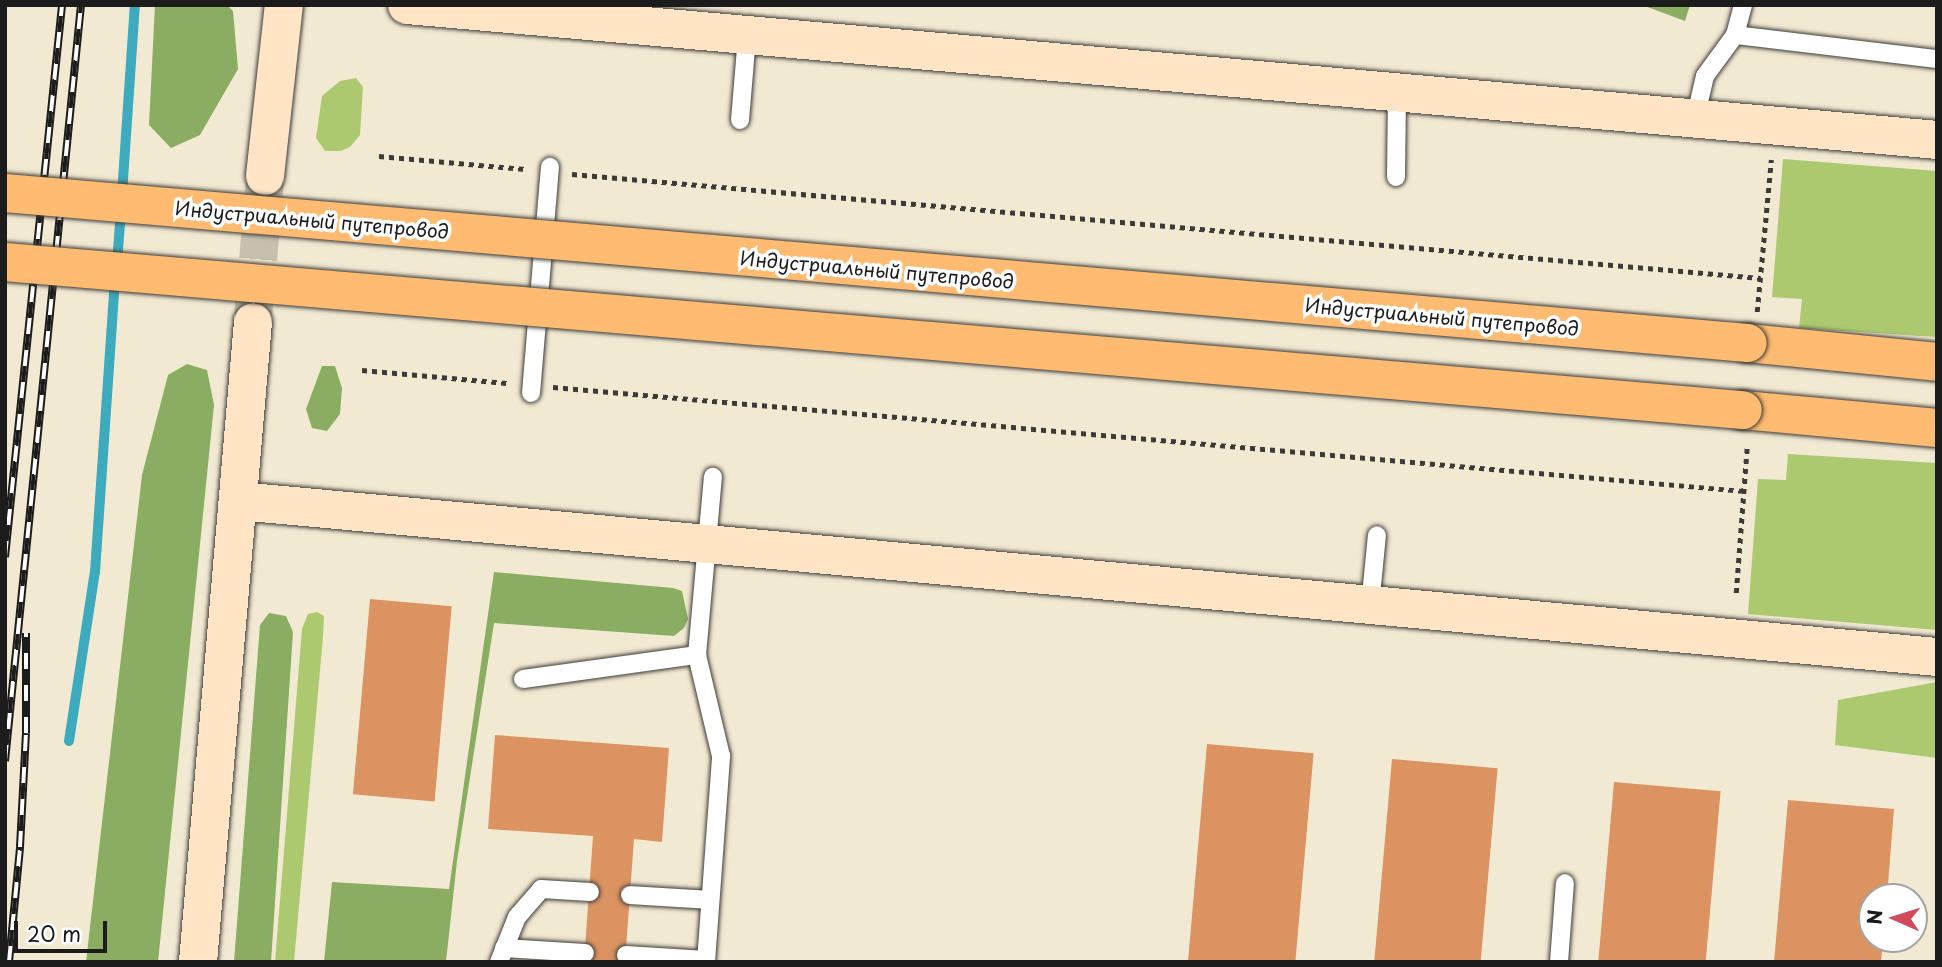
<!DOCTYPE html>
<html>
<head>
<meta charset="utf-8">
<style>
  body { margin:0 }
  #map { position:relative; width:1942px; height:967px; overflow:hidden; background:#f2e9d2; font-family:"Playpen Sans",sans-serif }
  div>[style] { position:absolute }
  .green>* { inset:0; background:#adc970 }
  .forest>* { inset:0; background:#8aad62 }
  .stream>* { height:10px; margin:-5px; padding:0 5px; transform-origin:5px; border-radius:5px; background:#3eaabd }
  .building>* { inset:0; background:#db9362; transform-origin:0 0 }
  .secondary-tunnel>* { height:38px; margin-top:-19px; transform-origin:0; background:repeating-linear-gradient(90deg,#c7c0ae 0 38px,transparent 0 57px) }
  .path>* { height:4.5px; margin-top:-2.25px; transform-origin:0; background:repeating-linear-gradient(90deg,#3c3b37 0 5px,transparent 0 10px) }
  .roads { filter:drop-shadow(0 0 2px #3c3b37) drop-shadow(0 0 2px #3c3b37) }
  .lane>* { height:18px; margin:-9px; padding:0 9px; transform-origin:9px; border-radius:9px; background:#fff }
  .secondary>* { height:38px; margin:-19px; padding:0 19px; transform-origin:19px; border-radius:19px; background:#ffe4c6 }
  .primary>* { height:38px; margin:-19px; padding:0 19px; transform-origin:19px; border-radius:19px; background:#febb71 }
  .rail>* { height:8px; margin-top:-4px; transform-origin:0; background:repeating-linear-gradient(90deg,#fff 0 16px,#1c1c1c 0 32px); box-sizing:border-box; border-block:2px solid #1c1c1c }
  .bridges { filter:drop-shadow(0 0 2px #3c3b37) drop-shadow(0 0 2px #3c3b37) }
  .primary-bridge>* { height:38px; margin:-19px; padding:0 19px; transform-origin:19px; border-radius:19px; background:#febb71 }
  span { translate:-50% -50%; white-space:nowrap; text-align:center; line-height:1.15; -webkit-text-stroke:7px #fff; paint-order:stroke }
  .street-label { font-size:19px; color:#1c1c1c }
  .frame { position:absolute; inset:0; border:7px solid #1c1c1c; pointer-events:none }
  .north { position:absolute; left:1858px; top:883px; width:70px; height:70px; box-sizing:border-box; background:#fff; border:2px solid #a4a4a4; border-radius:50%; rotate:273deg; font-size:19px; font-weight:700; line-height:28px; text-align:center; color:#1c1c1c }
  .north::after { content:''; display:block; margin:auto; width:24px; height:32px; background:#d1495b; clip-path:polygon(50% 0,100% 100%,50% 72%,0 100%) }
  .scale { position:absolute; left:14px; top:921px; width:93px; height:32px; box-sizing:border-box; border:4px solid #1c1c1c; border-top:0; padding-left:9px; font-size:21px; line-height:24px; white-space:nowrap; color:#1c1c1c; -webkit-text-stroke:5px #fff; paint-order:stroke }
</style>
</head>
<body>
<div id="map">
  <div class="green">
    <div style="clip-path:polygon(356px 78px,363px 87px,360px 135px,350px 147px,341px 151px,325px 151px,316px 138px,322px 96px,340px 81px)"></div>
    <div style="clip-path:polygon(1783px 159px,1937px 171px,1937px 337px,1799px 328px,1802px 299px,1772px 297px)"></div>
    <div style="clip-path:polygon(1788px 454px,1937px 463px,1937px 630px,1748px 614px,1758px 479px,1786px 480px)"></div>
    <div style="clip-path:polygon(317px 612px,324px 616px,323px 637px,294px 962px,275px 962px,302px 629px,308px 614px)"></div>
    <div style="clip-path:polygon(1937px 682px,1937px 758px,1835px 745px,1838px 700px)"></div>
  </div>
  <div class="forest">
    <div style="clip-path:polygon(155px 5px,227px 5px,233px 11px,238px 69px,200px 135px,171px 148px,149px 125px)"></div>
    <div style="clip-path:polygon(1642px 5px,1690px 5px,1685px 21px)"></div>
    <div style="clip-path:polygon(187px 364px,207px 370px,214px 405px,158px 962px,86px 962px,142px 475px,168px 375px)"></div>
    <div style="clip-path:polygon(322px 366px,335px 366px,342px 388px,340px 414px,327px 431px,312px 428px,306px 409px)"></div>
    <div style="clip-path:polygon(494px 572px,673px 588px,682px 591px,688px 619px,684px 628px,674px 636px,494px 623px,457px 861px,446px 962px,324px 962px,332px 882px,449px 889px)"></div>
    <div style="clip-path:polygon(269px 613px,286px 616px,293px 632px,271px 962px,234px 962px,260px 625px)"></div>
  </div>
  <div class="stream">
    <div style="left:122px;top:194px;width:189px;rotate:-86.1deg"></div>
    <div style="left:117px;top:264px;width:55px;rotate:-85.8deg"></div>
    <div style="left:69px;top:741px;width:171px;rotate:-81.3deg"></div>
    <div style="left:95px;top:572px;width:294px;rotate:-86.1deg"></div>
  </div>
  <div class="building">
    <div style="left:370px;top:599px;width:82px;height:196px;rotate:5deg"></div>
    <div style="clip-path:polygon(495px 735px,669px 748px,662px 842px,634px 839px,625px 962px,584px 962px,593px 836px,488px 829px)"></div>
    <div style="left:1207px;top:744px;width:107px;height:219px;rotate:5deg"></div>
    <div style="left:1392px;top:759px;width:106px;height:204px;rotate:5deg"></div>
    <div style="left:1614px;top:782px;width:107px;height:181px;rotate:5deg"></div>
    <div style="clip-path:polygon(1788px 800px,1894px 809px,1887px 897px,1872px 897px,1872px 939px,1883px 939px,1881px 962px,1774px 962px)"></div>
  </div>
  <div class="secondary-tunnel">
    <div style="left:253px;top:316px;width:136px;rotate:-84.9deg"></div>
  </div>
  <div class="path">
    <div style="left:379px;top:156px;width:147px;rotate:5.1deg"></div>
    <div style="left:572px;top:174px;width:1193px;rotate:5deg"></div>
    <div style="left:1757px;top:312px;width:153px;rotate:-84.7deg"></div>
    <div style="left:362px;top:370px;width:148px;rotate:5.1deg"></div>
    <div style="left:553px;top:387px;width:1197px;rotate:4.99deg"></div>
    <div style="left:1736px;top:593px;width:148px;rotate:-85.7deg"></div>
  </div>
  <div class="roads">
    <div class="lane">
      <div style="left:1735px;top:35px;width:203px;rotate:6.8deg"></div>
      <div style="left:1695px;top:119px;width:44px;rotate:-76.9deg"></div>
      <div style="left:1705px;top:76px;width:51px;rotate:-53.8deg"></div>
      <div style="left:1735px;top:35px;width:31px;rotate:-75deg"></div>
      <div style="left:740px;top:120px;width:84px;rotate:-85.2deg"></div>
      <div style="left:1396px;top:177px;width:84px;rotate:-89.3deg"></div>
      <div style="left:531px;top:393px;width:227px;rotate:-85.2deg"></div>
      <div style="left:1370px;top:606px;width:71px;rotate:-84.4deg"></div>
      <div style="left:523px;top:679px;width:176px;rotate:-7.9deg"></div>
      <div style="left:630px;top:895px;width:80px;rotate:3.6deg"></div>
      <div style="left:504px;top:948px;width:81px;rotate:3.5deg"></div>
      <div style="left:626px;top:955px;width:80px;rotate:3.6deg"></div>
      <div style="left:499px;top:962px;width:48px;rotate:-68.2deg"></div>
      <div style="left:517px;top:917px;width:37px;rotate:-49deg"></div>
      <div style="left:541px;top:889px;width:49px;rotate:3.5deg"></div>
      <div style="left:706px;top:962px;width:207px;rotate:-85.8deg"></div>
      <div style="left:721px;top:756px;width:104px;rotate:-103.4deg"></div>
      <div style="left:697px;top:655px;width:179px;rotate:-84.9deg"></div>
      <div style="left:1559px;top:962px;width:79px;rotate:-85.7deg"></div>
    </div>
    <div class="secondary">
      <div style="left:407px;top:5px;width:1536px;rotate:5.04deg"></div>
      <div style="left:265px;top:176px;width:172px;rotate:-83.7deg"></div>
      <div style="left:239px;top:501px;width:1705px;rotate:5.25deg"></div>
      <div style="left:198px;top:962px;width:642px;rotate:-85.09deg"></div>
    </div>
    <div class="primary">
      <div style="left:1748px;top:343px;width:190px;rotate:5.7deg"></div>
      <div style="left:1743px;top:410px;width:195px;rotate:5.3deg"></div>
    </div>
  </div>
  <div class="rail">
    <div style="left:5px;top:557px;width:555px;rotate:-84.1deg"></div>
    <div style="left:5px;top:761px;width:760px;rotate:-84.26deg"></div>
    <div style="left:9px;top:962px;width:116px;rotate:-84.5deg"></div>
    <div style="left:20px;top:847px;width:114px;rotate:-87deg"></div>
    <div style="left:26px;top:733px;width:100px;rotate:-90deg"></div>
  </div>
  <div class="bridges">
    <div class="primary-bridge">
      <div style="left:5px;top:193px;width:1749px;rotate:4.92deg"></div>
      <div style="left:5px;top:262px;width:1744px;rotate:4.87deg"></div>
    </div>
  </div>
  <div class="street-label">
    <span style="left:312px;top:220px;rotate:5deg">Индустриальный путепровод</span>
    <span style="left:877px;top:270px;rotate:5deg">Индустриальный путепровод</span>
    <span style="left:1442px;top:317px;rotate:5deg">Индустриальный путепровод</span>
  </div>
  <div class="frame"></div>
  <div class="north">N</div>
  <div class="scale">20 m</div>
</div>
</body>
</html>
